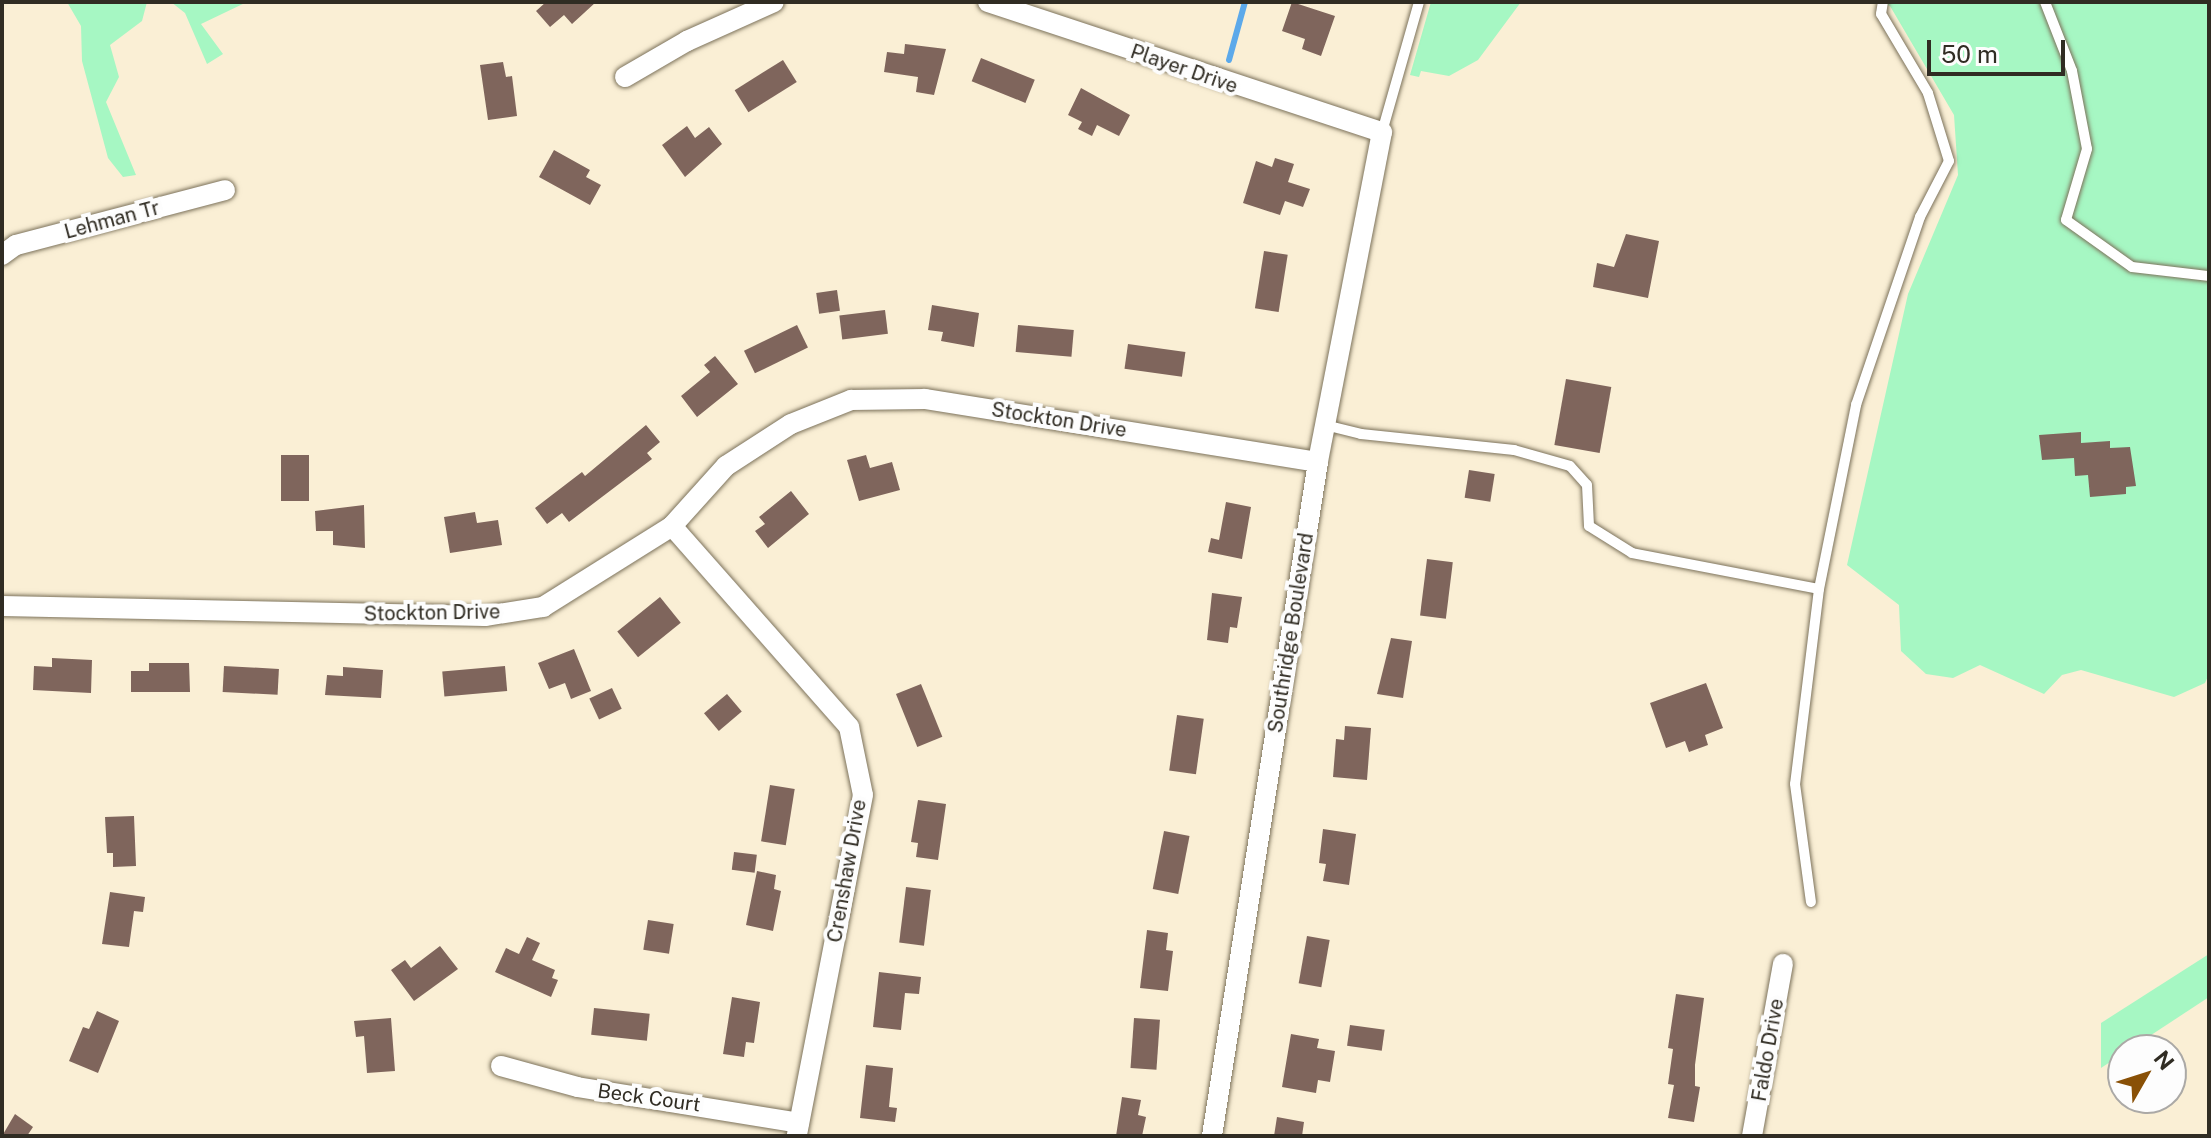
<!DOCTYPE html>
<html>
<head>
<meta charset="utf-8">
<style>
  body { margin:0 }
  #map { position:relative; width:2211px; height:1138px; overflow:hidden; background:#faefd5; font-family:"Public Sans",sans-serif }
  div>[style] { position:absolute }
  .green>* { inset:0; background:#a6f7c3 }
  .stream>* { height:6px; margin:-3px; padding:0 3px; transform-origin:3px; border-radius:3px; background:#5ca9ea }
  .building>* { inset:0; background:#7f655c; transform-origin:0 0 }
  .roads { filter:drop-shadow(0 0 2px #7c725b) drop-shadow(0 0 2px #7c725b) }
  .service>* { height:10px; margin:-5px; padding:0 5px; transform-origin:5px; border-radius:5px; background:#fff }
  .minor>* { height:20px; margin:-10px; padding:0 10px; transform-origin:10px; border-radius:10px; background:#fff }
  span { translate:-50% -50%; white-space:nowrap; text-align:center; line-height:1.15; -webkit-text-stroke:8px #fdfdfd; paint-order:stroke }
  .street-label { font-size:20px; color:#302c23 }
  .frame { position:absolute; inset:0; border:4px solid #302c23; pointer-events:none }
  .north { position:absolute; left:2107px; top:1034px; width:80px; height:80px; box-sizing:border-box; background:#fdfdfd; border:2px solid #aba9a6; border-radius:50%; rotate:51deg; font-size:22px; font-weight:700; line-height:32px; text-align:center; color:#302c23 }
  .north::after { content:''; display:block; margin:auto; width:28px; height:36px; background:#895006; clip-path:polygon(50% 0,100% 100%,50% 72%,0 100%) }
  .scale { position:absolute; left:1927px; top:40px; width:138px; height:36px; box-sizing:border-box; border:4px solid #302c23; border-top:0; padding-left:10px; font-size:24px; line-height:28px; white-space:nowrap; color:#302c23; -webkit-text-stroke:6px #fdfdfd; paint-order:stroke }
</style>
</head>
<body>
<div id="map">
  <div class="green">
    <div style="clip-path:polygon(67px 2px,147px 2px,142px 21px,110px 45px,119px 77px,106px 102px,136px 175px,123px 177px,108px 158px,82px 61px,81px 26px)"></div>
    <div style="clip-path:polygon(171px 2px,247px 2px,201px 24px,223px 54px,207px 64px,185px 13px)"></div>
    <div style="clip-path:polygon(1431px 2px,1521px 2px,1478px 60px,1449px 76px,1421px 71px,1419px 77px,1410px 75px)"></div>
    <div style="clip-path:polygon(1881px 2px,2209px 2px,2209px 674px,2205px 683px,2174px 697px,2081px 670px,2062px 675px,2044px 694px,1980px 665px,1953px 678px,1926px 674px,1901px 651px,1899px 605px,1847px 565px,1908px 294px,1958px 175px,1954px 115px,1890px 6px)"></div>
    <div style="clip-path:polygon(2209px 954px,2209px 997px,2101px 1068px,2101px 1023px)"></div>
  </div>
  <div class="stream">
    <div style="left:1229px;top:60px;width:60px;rotate:-74.6deg"></div>
  </div>
  <div class="building">
    <div style="clip-path:polygon(546px 2px,596px 2px,572px 24px,564px 15px,550px 27px,536px 11px)"></div>
    <div style="clip-path:polygon(1292px 2px,1335px 16px,1321px 56px,1302px 49px,1305px 39px,1282px 31px)"></div>
    <div style="clip-path:polygon(905px 44px,946px 49px,934px 95px,916px 92px,918px 77px,884px 72px,887px 52px,904px 54px)"></div>
    <div style="left:981px;top:58px;width:58px;height:25px;rotate:22deg"></div>
    <div style="left:783px;top:60px;width:26px;height:57px;rotate:58deg"></div>
    <div style="clip-path:polygon(503px 62px,506px 77px,512px 76px,517px 116px,488px 120px,480px 65px)"></div>
    <div style="clip-path:polygon(1081px 88px,1130px 115px,1119px 136px,1097px 125px,1092px 136px,1078px 129px,1082px 122px,1068px 115px)"></div>
    <div style="clip-path:polygon(687px 126px,695px 138px,709px 127px,722px 144px,685px 177px,662px 145px)"></div>
    <div style="clip-path:polygon(554px 150px,590px 170px,586px 177px,601px 185px,590px 205px,539px 177px)"></div>
    <div style="clip-path:polygon(1275px 158px,1294px 164px,1288px 182px,1310px 189px,1303px 207px,1285px 201px,1280px 215px,1243px 203px,1256px 161px,1272px 167px)"></div>
    <div style="clip-path:polygon(1626px 234px,1659px 241px,1648px 298px,1593px 287px,1597px 263px,1614px 267px)"></div>
    <div style="left:1264px;top:251px;width:24px;height:58px;rotate:9deg"></div>
    <div style="left:837px;top:290px;width:21px;height:21px;rotate:82deg"></div>
    <div style="clip-path:polygon(932px 305px,979px 313px,974px 347px,941px 341px,943px 332px,928px 330px)"></div>
    <div style="left:885px;top:310px;width:24px;height:46px;rotate:83deg"></div>
    <div style="left:797px;top:325px;width:25px;height:59px;rotate:64deg"></div>
    <div style="left:1018px;top:325px;width:56px;height:27px;rotate:5deg"></div>
    <div style="left:1128px;top:344px;width:58px;height:25px;rotate:8deg"></div>
    <div style="clip-path:polygon(715px 356px,738px 384px,697px 417px,681px 396px,710px 372px,704px 365px)"></div>
    <div style="left:1566px;top:379px;width:46px;height:67px;rotate:10deg"></div>
    <div style="clip-path:polygon(646px 425px,660px 442px,647px 453px,652px 459px,569px 522px,562px 513px,547px 524px,535px 508px,582px 472px,585px 476px)"></div>
    <div style="clip-path:polygon(2081px 432px,2081px 443px,2110px 441px,2110px 448px,2130px 447px,2136px 486px,2126px 487px,2126px 494px,2090px 497px,2088px 475px,2075px 476px,2074px 458px,2042px 460px,2039px 435px)"></div>
    <div style="left:281px;top:455px;width:28px;height:46px"></div>
    <div style="clip-path:polygon(866px 455px,870px 468px,892px 462px,900px 490px,859px 501px,847px 460px)"></div>
    <div style="left:1469px;top:470px;width:26px;height:28px;rotate:9deg"></div>
    <div style="clip-path:polygon(791px 491px,809px 514px,768px 548px,755px 531px,765px 524px,759px 517px)"></div>
    <div style="clip-path:polygon(1226px 502px,1251px 507px,1242px 559px,1208px 552px,1211px 538px,1219px 540px)"></div>
    <div style="clip-path:polygon(364px 505px,365px 548px,333px 545px,333px 531px,316px 531px,315px 511px)"></div>
    <div style="clip-path:polygon(475px 512px,477px 523px,498px 520px,502px 545px,450px 553px,444px 517px)"></div>
    <div style="left:1427px;top:559px;width:26px;height:57px;rotate:7deg"></div>
    <div style="clip-path:polygon(1212px 593px,1242px 597px,1237px 628px,1230px 627px,1228px 643px,1207px 640px)"></div>
    <div style="left:660px;top:597px;width:33px;height:55px;rotate:51deg"></div>
    <div style="clip-path:polygon(1391px 638px,1412px 641px,1403px 698px,1377px 694px)"></div>
    <div style="clip-path:polygon(574px 649px,591px 691px,571px 699px,565px 683px,549px 689px,538px 663px)"></div>
    <div style="clip-path:polygon(52px 658px,92px 660px,91px 693px,33px 690px,34px 666px,52px 667px)"></div>
    <div style="clip-path:polygon(149px 663px,189px 663px,190px 692px,131px 692px,131px 671px,149px 671px)"></div>
    <div style="left:224px;top:666px;width:55px;height:26px;rotate:3deg"></div>
    <div style="left:505px;top:666px;width:25px;height:63px;rotate:85deg"></div>
    <div style="clip-path:polygon(343px 667px,383px 670px,381px 698px,325px 695px,327px 675px,343px 676px)"></div>
    <div style="clip-path:polygon(1706px 683px,1723px 728px,1705px 735px,1708px 745px,1689px 752px,1685px 741px,1666px 748px,1650px 703px)"></div>
    <div style="left:921px;top:684px;width:57px;height:27px;rotate:68deg"></div>
    <div style="left:612px;top:688px;width:23px;height:25px;rotate:65deg"></div>
    <div style="left:727px;top:694px;width:23px;height:30px;rotate:50deg"></div>
    <div style="left:1177px;top:715px;width:27px;height:56px;rotate:8deg"></div>
    <div style="clip-path:polygon(1345px 726px,1371px 728px,1367px 780px,1333px 777px,1336px 739px,1344px 740px)"></div>
    <div style="left:770px;top:785px;width:25px;height:57px;rotate:9deg"></div>
    <div style="clip-path:polygon(918px 800px,946px 804px,938px 860px,916px 857px,918px 843px,911px 842px)"></div>
    <div style="clip-path:polygon(134px 816px,136px 866px,113px 867px,113px 853px,107px 853px,105px 817px)"></div>
    <div style="clip-path:polygon(1323px 829px,1356px 834px,1349px 885px,1323px 881px,1326px 864px,1319px 863px)"></div>
    <div style="left:1164px;top:831px;width:26px;height:59px;rotate:11deg"></div>
    <div style="left:734px;top:852px;width:23px;height:18px;rotate:7deg"></div>
    <div style="clip-path:polygon(757px 871px,776px 875px,774px 889px,781px 891px,773px 931px,746px 925px)"></div>
    <div style="left:906px;top:887px;width:25px;height:56px;rotate:7deg"></div>
    <div style="clip-path:polygon(110px 892px,145px 897px,143px 912px,134px 911px,129px 947px,102px 944px)"></div>
    <div style="left:648px;top:920px;width:26px;height:30px;rotate:9deg"></div>
    <div style="clip-path:polygon(1147px 930px,1168px 933px,1166px 950px,1173px 951px,1168px 991px,1140px 988px)"></div>
    <div style="left:1307px;top:936px;width:23px;height:48px;rotate:10deg"></div>
    <div style="clip-path:polygon(527px 937px,540px 943px,532px 960px,555px 970px,552px 978px,558px 980px,551px 997px,495px 972px,506px 948px,519px 954px)"></div>
    <div style="clip-path:polygon(440px 946px,458px 969px,414px 1001px,391px 970px,405px 960px,411px 968px)"></div>
    <div style="clip-path:polygon(879px 972px,921px 977px,919px 994px,905px 993px,901px 1030px,873px 1027px)"></div>
    <div style="clip-path:polygon(1676px 994px,1704px 998px,1695px 1065px,1695px 1086px,1700px 1087px,1694px 1122px,1668px 1118px,1674px 1085px,1668px 1084px,1673px 1049px,1668px 1048px)"></div>
    <div style="clip-path:polygon(732px 997px,760px 1002px,754px 1043px,746px 1042px,744px 1057px,723px 1054px)"></div>
    <div style="left:594px;top:1008px;width:56px;height:27px;rotate:6deg"></div>
    <div style="clip-path:polygon(97px 1011px,119px 1021px,98px 1073px,69px 1061px,83px 1027px,89px 1029px)"></div>
    <div style="clip-path:polygon(391px 1018px,395px 1071px,367px 1073px,364px 1036px,356px 1037px,354px 1021px)"></div>
    <div style="left:1134px;top:1018px;width:26px;height:50px;rotate:4deg"></div>
    <div style="left:1350px;top:1025px;width:35px;height:21px;rotate:8deg"></div>
    <div style="clip-path:polygon(1291px 1034px,1319px 1039px,1317px 1048px,1335px 1051px,1330px 1082px,1318px 1080px,1316px 1093px,1282px 1087px)"></div>
    <div style="clip-path:polygon(866px 1065px,893px 1068px,889px 1107px,897px 1108px,895px 1122px,860px 1118px)"></div>
    <div style="clip-path:polygon(1122px 1097px,1141px 1100px,1138px 1115px,1146px 1117px,1142px 1136px,1116px 1136px)"></div>
    <div style="clip-path:polygon(15px 1114px,33px 1127px,27px 1136px,2px 1136px)"></div>
    <div style="clip-path:polygon(1277px 1117px,1304px 1122px,1302px 1136px,1274px 1136px)"></div>
  </div>
  <div class="roads">
    <div class="service">
      <div style="left:2045px;top:2px;width:74px;rotate:68.6deg"></div>
      <div style="left:2072px;top:71px;width:79px;rotate:79.1deg"></div>
      <div style="left:2087px;top:149px;width:74px;rotate:106.5deg"></div>
      <div style="left:2066px;top:220px;width:81px;rotate:35.5deg"></div>
      <div style="left:2132px;top:267px;width:78px;rotate:6.7deg"></div>
      <div style="left:1382px;top:132px;width:135px;rotate:-74.1deg"></div>
      <div style="left:1325px;top:425px;width:37px;rotate:14deg"></div>
      <div style="left:1361px;top:434px;width:154px;rotate:6deg"></div>
      <div style="left:1514px;top:450px;width:58px;rotate:15.9deg"></div>
      <div style="left:1570px;top:466px;width:25px;rotate:48deg"></div>
      <div style="left:1587px;top:485px;width:41px;rotate:87.2deg"></div>
      <div style="left:1589px;top:526px;width:51px;rotate:32.1deg"></div>
      <div style="left:1632px;top:553px;width:190px;rotate:10.9deg"></div>
      <div style="left:1819px;top:589px;width:196px;rotate:97deg"></div>
      <div style="left:1795px;top:784px;width:119px;rotate:82.3deg"></div>
      <div style="left:1819px;top:589px;width:188px;rotate:-78.6deg"></div>
      <div style="left:1856px;top:405px;width:199px;rotate:-71.2deg"></div>
      <div style="left:1920px;top:217px;width:63px;rotate:-62.6deg"></div>
      <div style="left:1949px;top:161px;width:71px;rotate:-107.2deg"></div>
      <div style="left:1928px;top:93px;width:92px;rotate:-120.7deg"></div>
      <div style="left:1881px;top:14px;width:12px;rotate:-81deg"></div>
    </div>
    <div class="minor">
      <div style="left:988px;top:2px;width:415px;rotate:18.3deg"></div>
      <div style="left:1382px;top:132px;width:336px;rotate:101deg"></div>
      <div style="left:1318px;top:462px;width:682px;rotate:98.94deg"></div>
      <div style="left:625px;top:77px;width:72px;rotate:-30.1deg"></div>
      <div style="left:687px;top:41px;width:95px;rotate:-24.1deg"></div>
      <div style="left:2px;top:255px;width:17px;rotate:-36deg"></div>
      <div style="left:16px;top:245px;width:216px;rotate:-14.7deg"></div>
      <div style="left:672px;top:526px;width:268px;rotate:48.6deg"></div>
      <div style="left:849px;top:727px;width:69px;rotate:78.4deg"></div>
      <div style="left:863px;top:795px;width:347px;rotate:101deg"></div>
      <div style="left:2px;top:606px;width:483px;rotate:1.2deg"></div>
      <div style="left:485px;top:616px;width:59px;rotate:-8.8deg"></div>
      <div style="left:543px;top:607px;width:152px;rotate:-32.1deg"></div>
      <div style="left:672px;top:526px;width:81px;rotate:-48deg"></div>
      <div style="left:726px;top:466px;width:77px;rotate:-32.9deg"></div>
      <div style="left:791px;top:424px;width:65px;rotate:-21.8deg"></div>
      <div style="left:851px;top:400px;width:74px;rotate:-0.8deg"></div>
      <div style="left:925px;top:399px;width:398px;rotate:9.1deg"></div>
      <div style="left:501px;top:1066px;width:79px;rotate:15.4deg"></div>
      <div style="left:577px;top:1087px;width:225px;rotate:9.2deg"></div>
      <div style="left:1752px;top:1136px;width:175px;rotate:-79.8deg"></div>
    </div>
  </div>
  <div class="street-label">
    <span style="left:1184px;top:69px;rotate:19deg">Player Drive</span>
    <span style="left:112px;top:220px;rotate:-15deg">Lehman Tr</span>
    <span style="left:1059px;top:420px;rotate:9deg">Stockton Drive</span>
    <span style="left:432px;top:613px;rotate:-1deg">Stockton Drive</span>
    <span style="left:1291px;top:633px;rotate:-81deg">Southridge Boulevard</span>
    <span style="left:847px;top:871px;rotate:-80deg">Crenshaw Drive</span>
    <span style="left:1768px;top:1050px;rotate:-80deg">Faldo Drive</span>
    <span style="left:649px;top:1098px;rotate:8deg">Beck Court</span>
  </div>
  <div class="frame"></div>
  <div class="north">N</div>
  <div class="scale">50 m</div>
</div>
</body>
</html>
